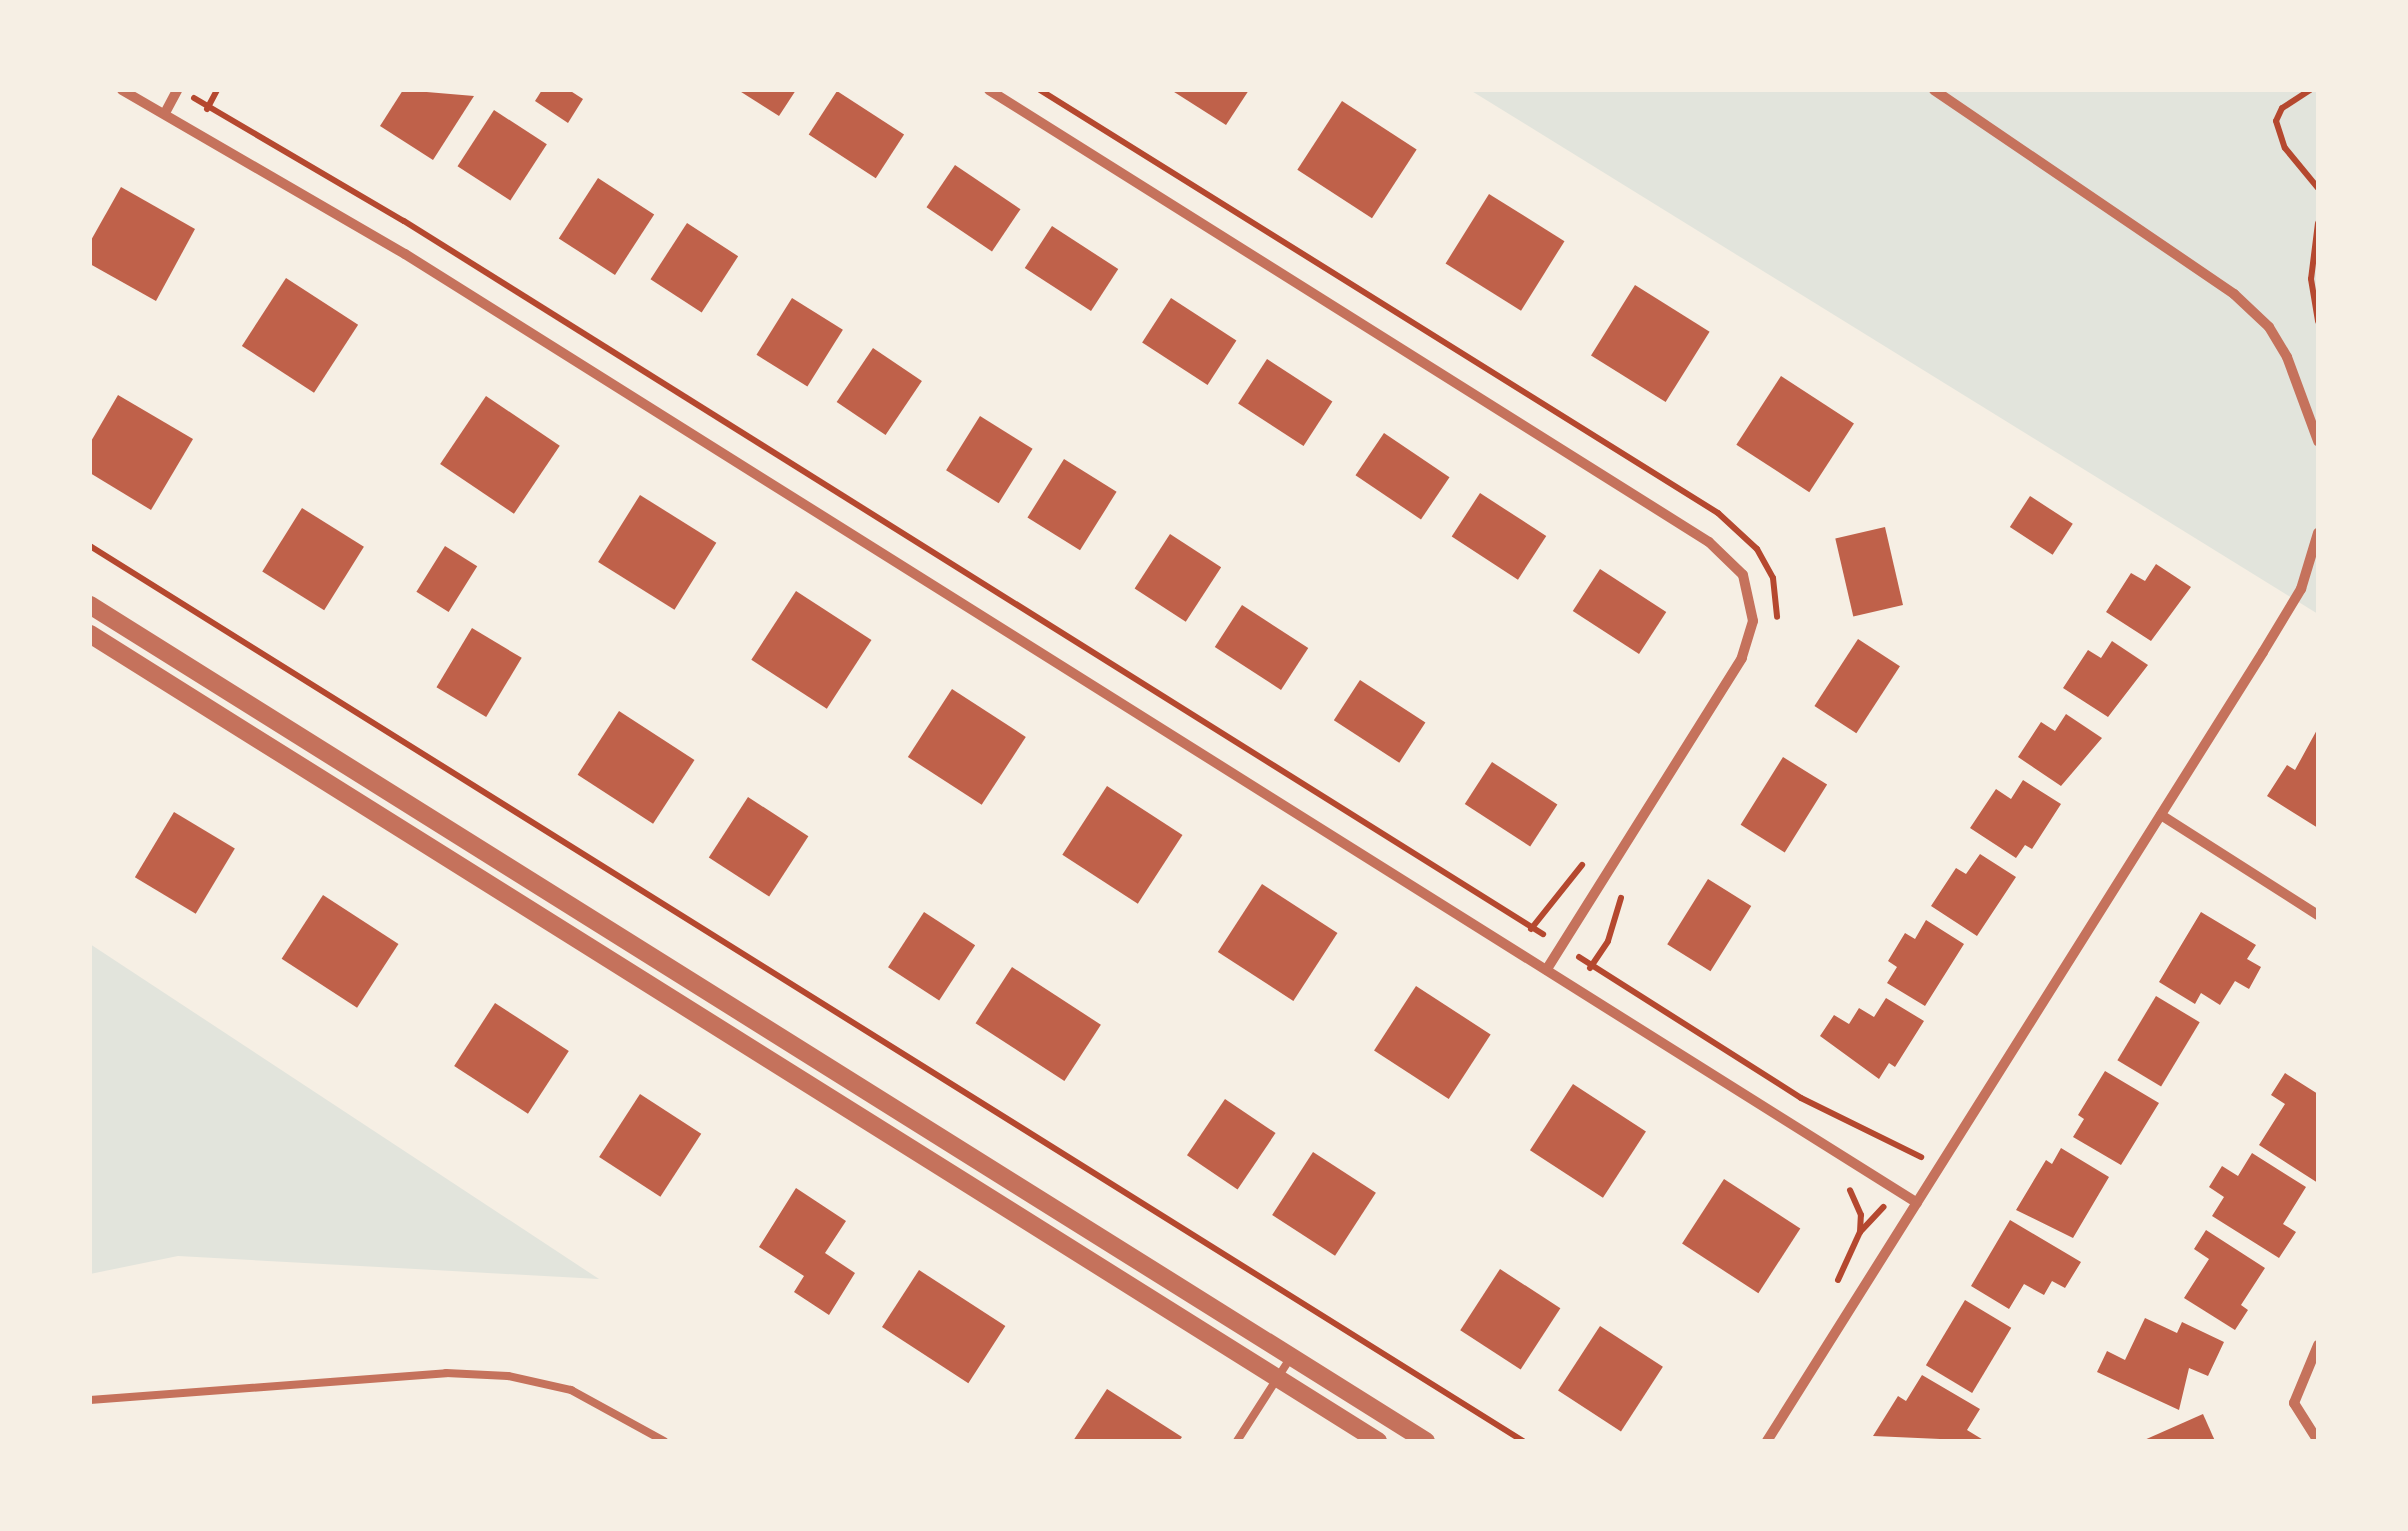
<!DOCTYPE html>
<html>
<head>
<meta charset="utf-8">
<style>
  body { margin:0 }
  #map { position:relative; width:2408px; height:1531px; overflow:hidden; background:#f6efe4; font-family:Poppins,sans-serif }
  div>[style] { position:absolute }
  .green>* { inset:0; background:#e2e4dc }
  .building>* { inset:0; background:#bf614a; transform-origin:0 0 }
  .path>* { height:6px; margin:-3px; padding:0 3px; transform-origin:3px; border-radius:3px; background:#b5482f }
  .service>* { height:8px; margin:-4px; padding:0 4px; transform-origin:4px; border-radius:4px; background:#c5725c }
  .minor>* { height:10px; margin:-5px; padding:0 5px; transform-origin:5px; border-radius:5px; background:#c5725c }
  .tertiary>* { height:18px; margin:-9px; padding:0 9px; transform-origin:9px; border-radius:9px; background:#c5725c }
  span { translate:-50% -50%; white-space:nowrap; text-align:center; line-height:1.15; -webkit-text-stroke:10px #f6efe4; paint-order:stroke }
  .frame { position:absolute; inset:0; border:92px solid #f6efe4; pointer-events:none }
</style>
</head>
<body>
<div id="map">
  <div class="green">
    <div style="clip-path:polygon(1470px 90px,2318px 90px,2318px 614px)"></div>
    <div style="clip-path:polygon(90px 944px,599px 1279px,178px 1256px,90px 1274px)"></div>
  </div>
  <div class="building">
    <div style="clip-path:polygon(403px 90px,474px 96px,433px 160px,380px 126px)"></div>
    <div style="clip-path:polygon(542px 90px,569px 90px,583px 99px,568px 123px,535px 101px)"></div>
    <div style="clip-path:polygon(738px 90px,796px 90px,779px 116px)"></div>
    <div style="clip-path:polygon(1171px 90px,1249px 90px,1226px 125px)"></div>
    <div style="left:837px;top:91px;width:80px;height:52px;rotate:33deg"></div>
    <div style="left:1342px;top:101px;width:89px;height:82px;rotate:33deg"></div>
    <div style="left:494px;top:110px;width:63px;height:67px;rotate:33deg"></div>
    <div style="left:955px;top:165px;width:79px;height:51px;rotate:34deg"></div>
    <div style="left:598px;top:178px;width:67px;height:72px;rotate:33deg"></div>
    <div style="clip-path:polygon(121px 187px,195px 229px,156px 301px,90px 264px,90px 242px)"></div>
    <div style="left:1489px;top:194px;width:89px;height:82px;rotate:32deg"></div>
    <div style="left:687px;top:223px;width:61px;height:67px;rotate:33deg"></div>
    <div style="left:1052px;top:226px;width:79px;height:50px;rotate:33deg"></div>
    <div style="left:286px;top:278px;width:86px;height:81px;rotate:33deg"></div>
    <div style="left:1635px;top:285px;width:88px;height:83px;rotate:32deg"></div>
    <div style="left:792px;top:298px;width:60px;height:67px;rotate:32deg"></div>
    <div style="left:1171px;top:298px;width:78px;height:53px;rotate:33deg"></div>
    <div style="left:873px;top:348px;width:59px;height:65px;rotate:34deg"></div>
    <div style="left:1267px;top:359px;width:78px;height:53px;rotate:33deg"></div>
    <div style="left:1781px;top:376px;width:87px;height:82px;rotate:33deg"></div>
    <div style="clip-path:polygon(118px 395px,193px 439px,151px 510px,90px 473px,90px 443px)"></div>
    <div style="left:486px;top:396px;width:89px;height:82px;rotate:34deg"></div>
    <div style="left:980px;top:416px;width:62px;height:64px;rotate:32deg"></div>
    <div style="left:1384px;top:433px;width:79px;height:51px;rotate:34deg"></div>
    <div style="left:1064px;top:459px;width:62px;height:69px;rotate:32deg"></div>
    <div style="left:1480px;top:493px;width:79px;height:52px;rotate:33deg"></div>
    <div style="left:640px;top:495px;width:90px;height:79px;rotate:32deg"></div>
    <div style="left:2030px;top:496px;width:51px;height:37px;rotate:33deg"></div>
    <div style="left:302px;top:508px;width:73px;height:75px;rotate:32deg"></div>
    <div style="left:1885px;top:527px;width:80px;height:51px;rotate:77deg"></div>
    <div style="left:1170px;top:534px;width:61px;height:65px;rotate:33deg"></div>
    <div style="left:445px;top:546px;width:38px;height:54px;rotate:32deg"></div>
    <div style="clip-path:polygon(2156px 564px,2191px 587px,2151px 641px,2106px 612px,2131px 573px,2145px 581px)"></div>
    <div style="left:1600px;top:569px;width:79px;height:50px;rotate:33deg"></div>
    <div style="left:796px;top:591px;width:90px;height:82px;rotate:33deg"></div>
    <div style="left:1242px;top:605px;width:79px;height:50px;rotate:33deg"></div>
    <div style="left:472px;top:628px;width:58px;height:69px;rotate:31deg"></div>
    <div style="left:1858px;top:639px;width:50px;height:80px;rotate:33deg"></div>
    <div style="clip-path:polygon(2112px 641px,2148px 665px,2108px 717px,2063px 688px,2088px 650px,2101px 658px)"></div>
    <div style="left:1360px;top:680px;width:78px;height:48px;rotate:33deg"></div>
    <div style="left:952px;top:689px;width:88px;height:81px;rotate:33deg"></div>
    <div style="left:619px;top:711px;width:90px;height:76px;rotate:33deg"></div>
    <div style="clip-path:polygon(2066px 714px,2102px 738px,2061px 786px,2018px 757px,2041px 722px,2055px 731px)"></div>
    <div style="clip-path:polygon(2318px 728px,2318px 828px,2267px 796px,2287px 765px,2295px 770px)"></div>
    <div style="left:1783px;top:757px;width:52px;height:80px;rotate:32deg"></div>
    <div style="left:1492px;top:762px;width:78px;height:50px;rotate:33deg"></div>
    <div style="clip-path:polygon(2023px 780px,2061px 804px,2032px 849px,2025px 845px,2016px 858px,1970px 828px,1996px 789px,2011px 799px)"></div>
    <div style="left:1107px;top:786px;width:90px;height:82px;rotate:33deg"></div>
    <div style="left:748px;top:797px;width:72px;height:72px;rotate:33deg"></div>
    <div style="left:174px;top:812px;width:71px;height:76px;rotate:31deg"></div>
    <div style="clip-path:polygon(1980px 854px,2016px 877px,1977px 936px,1931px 906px,1956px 868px,1966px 874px)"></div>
    <div style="left:1708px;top:879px;width:51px;height:77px;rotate:32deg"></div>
    <div style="left:1262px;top:884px;width:90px;height:81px;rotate:33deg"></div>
    <div style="left:323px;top:895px;width:90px;height:76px;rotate:33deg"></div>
    <div style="left:924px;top:912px;width:61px;height:66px;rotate:33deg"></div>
    <div style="clip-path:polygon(2201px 912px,2256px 945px,2247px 959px,2261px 967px,2249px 989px,2235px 981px,2220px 1005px,2201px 993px,2195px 1004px,2159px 982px)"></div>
    <div style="clip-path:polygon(1926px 920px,1964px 944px,1925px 1006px,1887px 983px,1897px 967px,1888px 961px,1905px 933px,1915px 939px)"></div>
    <div style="left:1012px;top:967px;width:106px;height:67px;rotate:33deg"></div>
    <div style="left:1416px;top:986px;width:89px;height:77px;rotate:33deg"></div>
    <div style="left:2156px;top:996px;width:51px;height:75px;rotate:31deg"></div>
    <div style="clip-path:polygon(1886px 998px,1924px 1021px,1895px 1067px,1889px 1063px,1879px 1079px,1820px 1036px,1834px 1015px,1849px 1024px,1859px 1008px,1874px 1017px)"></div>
    <div style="left:495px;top:1003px;width:88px;height:75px;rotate:33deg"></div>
    <div style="clip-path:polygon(2105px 1071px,2159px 1103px,2121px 1165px,2073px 1137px,2084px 1119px,2078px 1115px)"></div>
    <div style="clip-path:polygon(2285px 1073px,2318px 1094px,2318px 1183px,2259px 1145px,2285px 1104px,2271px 1095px)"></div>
    <div style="left:1573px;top:1084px;width:87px;height:79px;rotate:33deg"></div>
    <div style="left:640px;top:1094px;width:73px;height:75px;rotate:33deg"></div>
    <div style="left:1225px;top:1099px;width:61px;height:68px;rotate:34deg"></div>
    <div style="clip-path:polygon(2061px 1148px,2109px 1177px,2073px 1238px,2016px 1210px,2046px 1160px,2052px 1164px)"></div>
    <div style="left:1313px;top:1152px;width:75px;height:75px;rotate:33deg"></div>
    <div style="clip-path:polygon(2252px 1153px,2306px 1187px,2283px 1224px,2296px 1232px,2279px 1258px,2212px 1216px,2224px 1197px,2209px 1187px,2222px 1166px,2238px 1176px)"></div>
    <div style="left:1724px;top:1179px;width:91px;height:77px;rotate:33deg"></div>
    <div style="clip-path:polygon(796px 1188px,846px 1221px,825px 1253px,855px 1273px,829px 1315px,794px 1292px,804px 1276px,759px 1247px)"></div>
    <div style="clip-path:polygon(2010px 1220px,2081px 1262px,2065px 1288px,2052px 1281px,2044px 1295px,2024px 1284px,2009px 1309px,1971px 1286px)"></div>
    <div style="clip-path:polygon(2206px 1230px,2265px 1268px,2241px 1305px,2248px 1310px,2235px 1330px,2184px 1298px,2209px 1259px,2194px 1249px)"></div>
    <div style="left:1500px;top:1269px;width:72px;height:73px;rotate:33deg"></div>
    <div style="left:919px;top:1270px;width:103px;height:68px;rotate:33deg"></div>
    <div style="left:1965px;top:1300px;width:54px;height:76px;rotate:31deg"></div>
    <div style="clip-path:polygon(2145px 1318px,2177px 1333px,2182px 1322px,2224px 1342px,2208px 1376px,2189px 1368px,2179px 1410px,2097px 1372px,2107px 1351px,2125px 1360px)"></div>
    <div style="left:1600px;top:1326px;width:75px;height:77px;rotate:33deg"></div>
    <div style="clip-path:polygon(1922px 1375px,1980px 1409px,1967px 1430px,1985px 1441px,1873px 1436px,1898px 1396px,1906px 1401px)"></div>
    <div style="clip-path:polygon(1107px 1389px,1182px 1437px,1179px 1441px,1073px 1441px)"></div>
    <div style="clip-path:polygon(2203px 1414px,2215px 1441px,2142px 1441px,2151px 1437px)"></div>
  </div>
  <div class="path">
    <div style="left:1040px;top:90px;width:799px;rotate:31.96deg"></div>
    <div style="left:1718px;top:513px;width:53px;rotate:42.7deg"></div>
    <div style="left:1757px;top:549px;width:33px;rotate:61deg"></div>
    <div style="left:1773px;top:578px;width:39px;rotate:84deg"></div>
    <div style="left:2310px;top:90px;width:33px;rotate:147deg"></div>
    <div style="left:2282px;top:108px;width:14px;rotate:115deg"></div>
    <div style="left:2276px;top:121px;width:28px;rotate:72deg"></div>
    <div style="left:2285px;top:148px;width:52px;rotate:50.5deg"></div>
    <div style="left:194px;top:98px;width:243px;rotate:30.4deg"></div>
    <div style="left:404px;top:221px;width:1344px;rotate:32.05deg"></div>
    <div style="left:207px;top:109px;width:21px;rotate:-62deg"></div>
    <div style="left:2318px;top:223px;width:56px;rotate:97.1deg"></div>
    <div style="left:2311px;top:279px;width:43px;rotate:80.5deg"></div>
    <div style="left:90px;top:546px;width:1690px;rotate:31.99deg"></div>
    <div style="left:1531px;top:929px;width:82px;rotate:-51.4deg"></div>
    <div style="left:1579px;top:957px;width:263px;rotate:32.4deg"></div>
    <div style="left:1801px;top:1098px;width:134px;rotate:26.2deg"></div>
    <div style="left:1590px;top:968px;width:32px;rotate:-56deg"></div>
    <div style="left:1608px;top:941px;width:45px;rotate:-73.2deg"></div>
    <div style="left:1861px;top:1231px;width:33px;rotate:-47deg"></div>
    <div style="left:1838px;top:1280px;width:53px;rotate:-65.4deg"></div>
    <div style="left:1860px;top:1232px;width:17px;rotate:-87deg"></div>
    <div style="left:1861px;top:1215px;width:27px;rotate:-114deg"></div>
  </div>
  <div class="service">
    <div style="left:90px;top:1400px;width:357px;rotate:-4.3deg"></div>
    <div style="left:446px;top:1373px;width:62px;rotate:2.8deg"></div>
    <div style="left:508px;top:1376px;width:65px;rotate:12.5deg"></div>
    <div style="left:571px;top:1390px;width:106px;rotate:28.7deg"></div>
    <div style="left:1237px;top:1441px;width:100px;rotate:-57.3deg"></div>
  </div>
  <div class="minor">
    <div style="left:122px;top:90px;width:327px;rotate:30.1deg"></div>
    <div style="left:405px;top:254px;width:1785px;rotate:32.11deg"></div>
    <div style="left:989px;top:90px;width:850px;rotate:32.12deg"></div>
    <div style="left:1709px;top:542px;width:47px;rotate:44.1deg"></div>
    <div style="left:1743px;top:575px;width:47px;rotate:77.7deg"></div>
    <div style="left:1753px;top:621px;width:39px;rotate:107deg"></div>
    <div style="left:1742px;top:658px;width:368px;rotate:122.1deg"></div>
    <div style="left:1934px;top:90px;width:363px;rotate:34.2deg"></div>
    <div style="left:2234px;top:294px;width:48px;rotate:43.3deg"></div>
    <div style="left:2269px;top:327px;width:35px;rotate:59deg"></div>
    <div style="left:2287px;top:357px;width:90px;rotate:69.7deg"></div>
    <div style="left:165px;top:113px;width:26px;rotate:-62deg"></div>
    <div style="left:2161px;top:815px;width:186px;rotate:32.5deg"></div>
    <div style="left:1767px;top:1441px;width:932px;rotate:-57.84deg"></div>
    <div style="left:2263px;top:652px;width:74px;rotate:-58.9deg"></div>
    <div style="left:2301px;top:589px;width:59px;rotate:-73.1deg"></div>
    <div style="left:2318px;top:1441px;width:45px;rotate:-122.3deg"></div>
    <div style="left:2294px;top:1403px;width:63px;rotate:-67.5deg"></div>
  </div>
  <div class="tertiary">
    <div style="left:90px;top:605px;width:1576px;rotate:32.04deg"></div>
    <div style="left:90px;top:634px;width:1520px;rotate:32.07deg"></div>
  </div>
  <div class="frame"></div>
</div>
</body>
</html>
